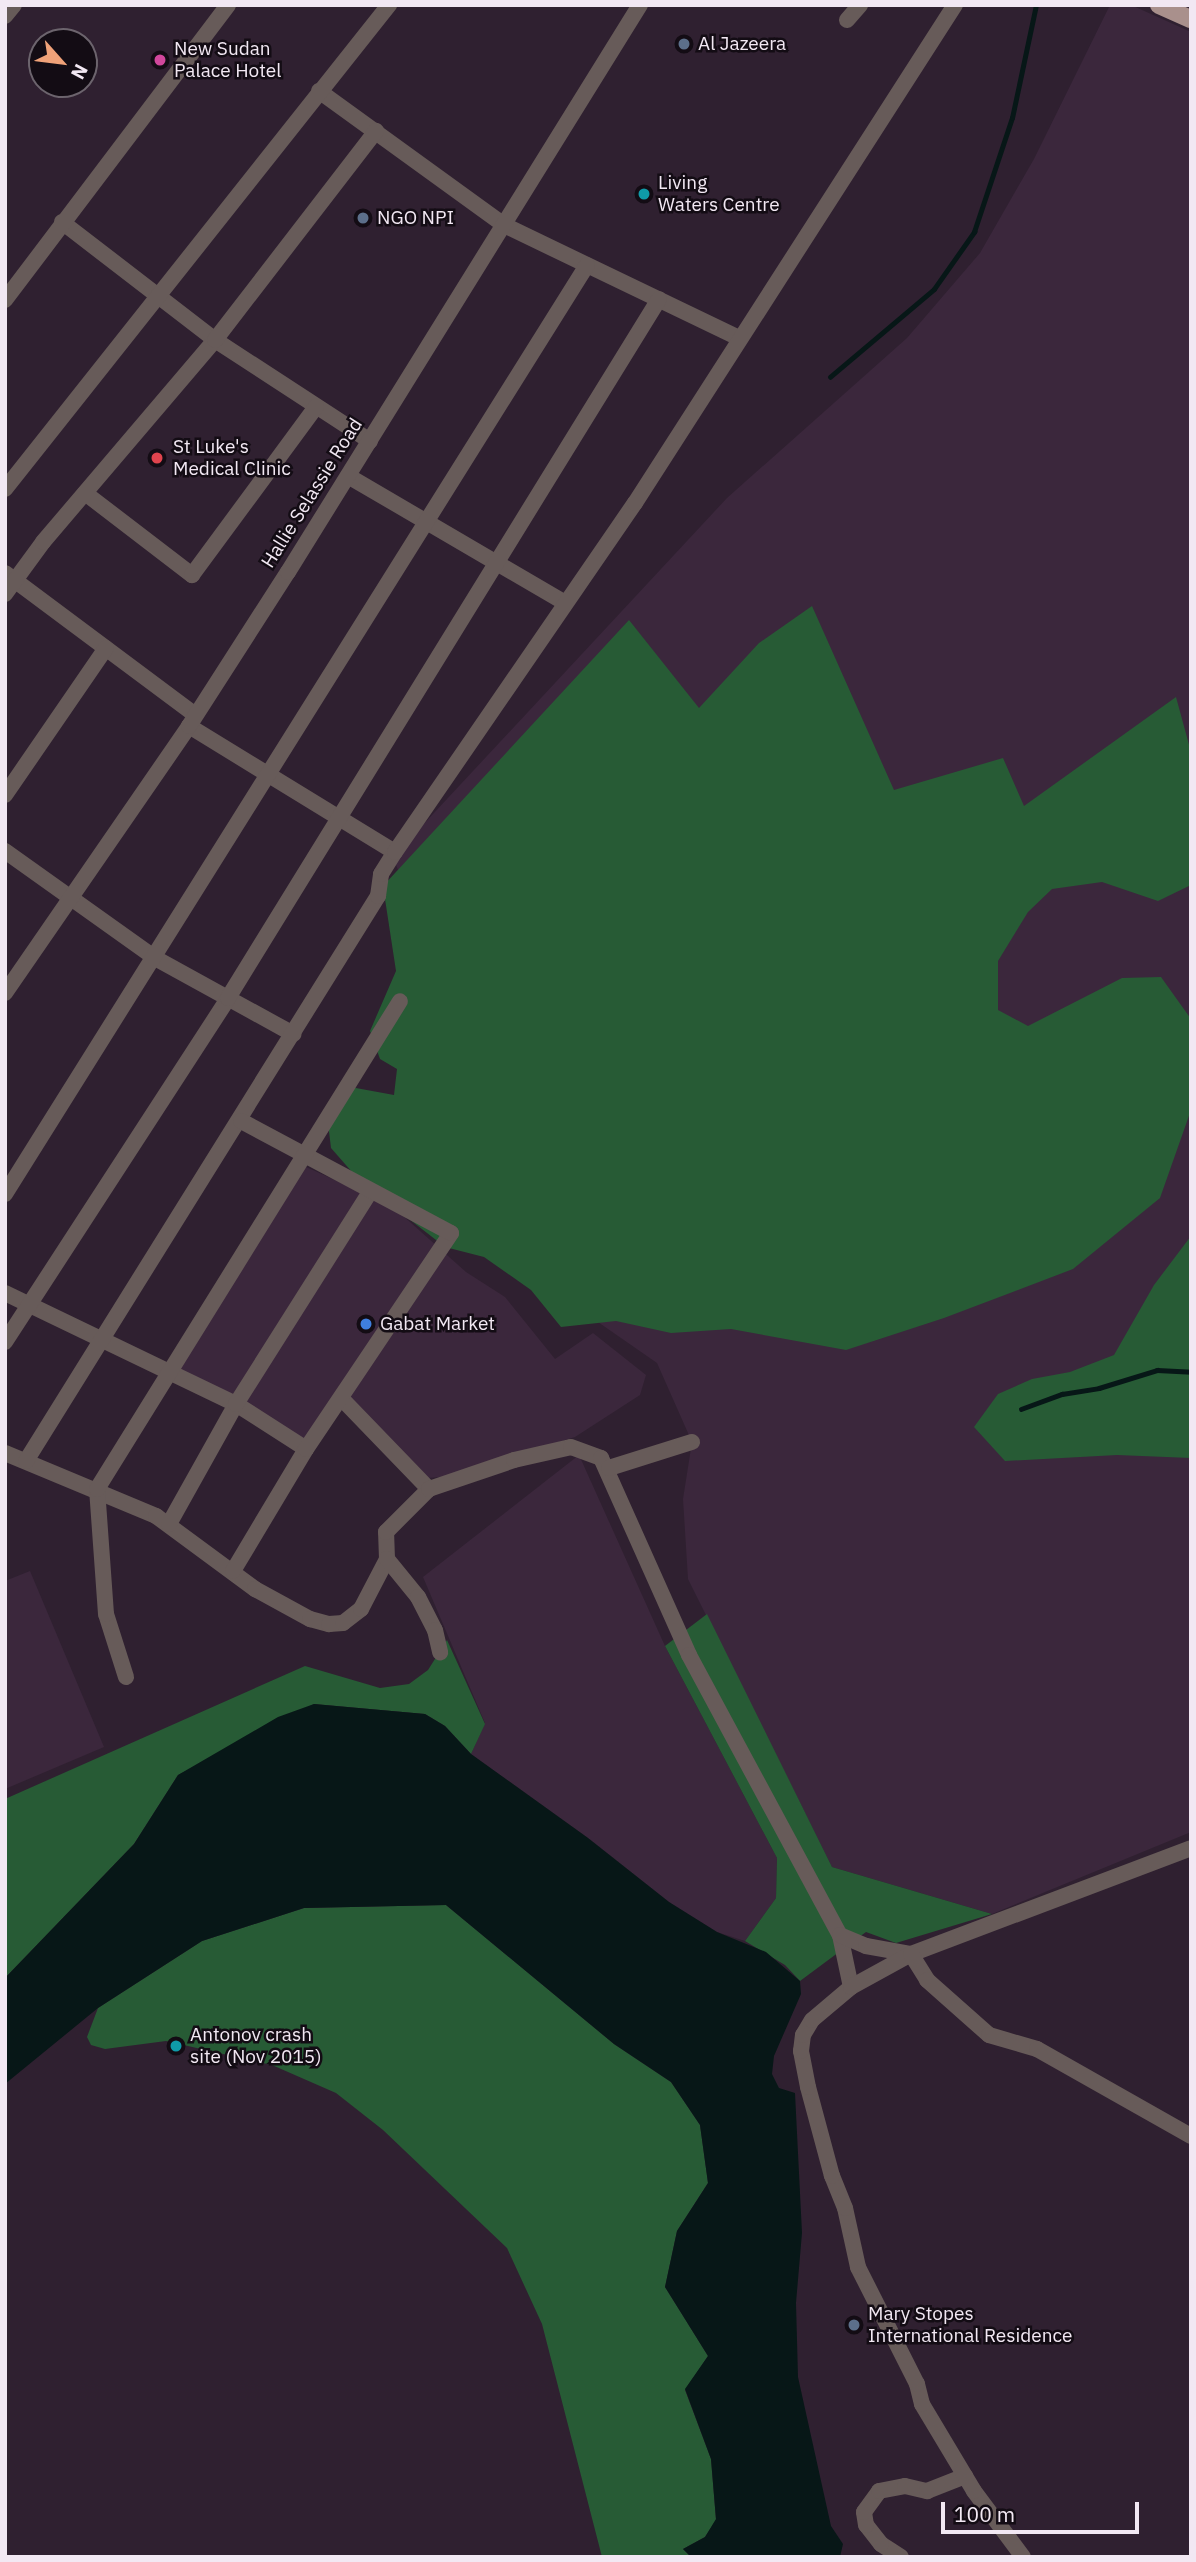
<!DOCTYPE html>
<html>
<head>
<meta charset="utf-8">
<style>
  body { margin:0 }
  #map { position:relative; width:1196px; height:2562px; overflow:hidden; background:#2f2030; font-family:"IBM Plex Sans",sans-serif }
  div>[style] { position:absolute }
  .built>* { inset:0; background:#3b273c }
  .green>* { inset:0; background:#275b35 }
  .water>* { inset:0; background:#071717 }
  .stream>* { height:4.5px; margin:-2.25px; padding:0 2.25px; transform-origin:2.25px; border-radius:2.25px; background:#071717 }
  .street>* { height:16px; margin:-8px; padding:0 8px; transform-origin:8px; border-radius:8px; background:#675b59 }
  .primary>* { height:18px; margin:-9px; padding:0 9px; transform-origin:9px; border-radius:9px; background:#a9908c }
  .dots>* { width:19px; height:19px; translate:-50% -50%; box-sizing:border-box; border:4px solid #130c14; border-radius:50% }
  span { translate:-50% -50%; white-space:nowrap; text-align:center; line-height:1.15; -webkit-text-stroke:5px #130c14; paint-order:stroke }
  .poi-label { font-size:19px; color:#f2e8f3 }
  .left { translate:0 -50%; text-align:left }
  .street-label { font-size:19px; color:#f2e8f3 }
  .frame { position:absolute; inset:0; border:7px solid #f2e8f3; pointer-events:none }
  .north { position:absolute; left:28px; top:28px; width:70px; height:70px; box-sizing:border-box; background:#130c14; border:2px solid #6c646d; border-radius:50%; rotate:118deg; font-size:19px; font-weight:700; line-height:28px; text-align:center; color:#f2e8f3 }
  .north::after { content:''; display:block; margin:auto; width:24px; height:32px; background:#f0a279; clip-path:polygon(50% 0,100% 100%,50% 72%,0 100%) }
  .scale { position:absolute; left:941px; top:2502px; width:198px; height:32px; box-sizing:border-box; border:4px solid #f2e8f3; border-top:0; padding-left:9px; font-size:21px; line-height:24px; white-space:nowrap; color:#f2e8f3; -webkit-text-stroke:5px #130c14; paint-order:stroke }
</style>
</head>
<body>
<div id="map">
  <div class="built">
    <div style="clip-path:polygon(1110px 5px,1131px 5px,1191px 32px,1191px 1832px,992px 1914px,832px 1867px,688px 1579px,683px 1499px,692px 1442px,657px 1363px,559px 1295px,393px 857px,727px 498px,907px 338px,980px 253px,1034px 159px)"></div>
    <div style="clip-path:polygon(304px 1166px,392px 1206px,466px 1272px,505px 1297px,555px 1359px,593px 1333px,646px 1375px,640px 1395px,575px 1437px,452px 1476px,428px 1478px,345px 1396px,312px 1443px,177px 1368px)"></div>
    <div style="clip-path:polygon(579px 1455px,665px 1646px,777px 1858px,776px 1898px,745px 1941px,717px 1932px,669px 1902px,588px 1838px,471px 1754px,485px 1723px,423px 1577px)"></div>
    <div style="clip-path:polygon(30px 1571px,104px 1747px,5px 1789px,5px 1581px)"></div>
  </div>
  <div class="green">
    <div style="clip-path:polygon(812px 606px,894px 790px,1003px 758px,1024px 806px,1176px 697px,1191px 752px,1191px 885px,1158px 901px,1102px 882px,1052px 889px,1028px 912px,998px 961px,998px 1010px,1028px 1026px,1122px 978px,1161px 977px,1191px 1019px,1191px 1110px,1160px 1198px,1073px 1269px,944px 1318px,846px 1350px,731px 1329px,671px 1333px,616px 1321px,561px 1327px,531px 1290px,484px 1257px,445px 1247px,359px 1180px,331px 1148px,327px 1115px,345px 1086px,394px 1095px,397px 1069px,380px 1059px,370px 1031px,396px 971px,383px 886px,629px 620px,699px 708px,759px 643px)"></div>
    <div style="clip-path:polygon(1191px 1236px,1191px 1458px,1117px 1455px,1005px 1461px,974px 1427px,998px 1394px,1032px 1379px,1070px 1372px,1114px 1355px,1154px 1285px)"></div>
    <div style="clip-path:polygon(707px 1614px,832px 1867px,992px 1914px,896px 1943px,866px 1932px,800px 1981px,785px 1965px,745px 1941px,776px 1898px,777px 1858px,665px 1646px)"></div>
    <div style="clip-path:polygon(447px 1640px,485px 1724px,471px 1754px,445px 1726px,425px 1714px,314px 1704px,178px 1775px,134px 1844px,5px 1978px,5px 1799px,305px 1666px,380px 1688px,409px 1684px,428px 1670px)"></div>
    <div style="clip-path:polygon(446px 1905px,614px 2044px,671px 2082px,700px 2125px,708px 2183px,677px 2231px,665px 2287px,708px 2356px,685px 2390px,711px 2459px,716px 2520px,705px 2537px,683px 2549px,691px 2557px,602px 2557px,542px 2324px,507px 2248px,383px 2130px,336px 2093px,272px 2065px,166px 2041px,105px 2049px,91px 2045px,87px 2037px,98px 2008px,202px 1941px,304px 1908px)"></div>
  </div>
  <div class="water">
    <div style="clip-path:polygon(314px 1704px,425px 1714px,445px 1726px,471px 1754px,588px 1838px,669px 1902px,717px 1932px,766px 1952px,800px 1981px,801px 1994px,774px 2056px,772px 2074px,779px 2088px,795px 2093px,802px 2233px,796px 2303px,798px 2377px,831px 2526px,843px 2544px,840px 2557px,691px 2557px,683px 2549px,705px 2537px,716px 2519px,711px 2459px,685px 2389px,708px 2356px,665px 2287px,677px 2231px,708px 2183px,700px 2125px,671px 2082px,614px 2044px,446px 1905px,304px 1908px,202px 1941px,98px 2008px,5px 2084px,5px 1978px,134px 1844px,178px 1775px,278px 1717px)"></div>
  </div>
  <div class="stream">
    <div style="left:830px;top:377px;width:136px;rotate:-40.2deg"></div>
    <div style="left:934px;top:289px;width:70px;rotate:-54.9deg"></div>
    <div style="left:974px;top:232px;width:120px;rotate:-71.6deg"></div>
    <div style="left:1012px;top:118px;width:116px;rotate:-78deg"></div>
    <div style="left:1021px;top:1409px;width:44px;rotate:-20.1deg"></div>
    <div style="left:1062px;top:1394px;width:37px;rotate:-9deg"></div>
    <div style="left:1099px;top:1388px;width:61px;rotate:-17.2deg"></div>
    <div style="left:1157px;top:1370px;width:34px;rotate:3deg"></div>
  </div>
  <div class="street">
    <div style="left:5px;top:16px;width:14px;rotate:-51deg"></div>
    <div style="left:847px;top:20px;width:20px;rotate:-49deg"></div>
    <div style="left:319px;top:91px;width:228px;rotate:35.9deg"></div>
    <div style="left:504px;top:225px;width:259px;rotate:25.7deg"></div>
    <div style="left:62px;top:222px;width:193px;rotate:37.6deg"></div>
    <div style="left:215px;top:340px;width:185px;rotate:33.1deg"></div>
    <div style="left:5px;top:300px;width:370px;rotate:-52.9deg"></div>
    <div style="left:348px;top:476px;width:251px;rotate:30.3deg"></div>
    <div style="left:5px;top:489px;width:618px;rotate:-51.57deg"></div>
    <div style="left:85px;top:493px;width:135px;rotate:37.5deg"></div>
    <div style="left:192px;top:575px;width:209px;rotate:-53.6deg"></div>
    <div style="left:5px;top:573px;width:236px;rotate:36.7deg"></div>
    <div style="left:5px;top:594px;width:64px;rotate:-53.8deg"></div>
    <div style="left:43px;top:542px;width:265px;rotate:-49.6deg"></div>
    <div style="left:215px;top:340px;width:264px;rotate:-52.4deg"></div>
    <div style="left:189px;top:726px;width:241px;rotate:31.5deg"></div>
    <div style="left:5px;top:795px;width:178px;rotate:-55.5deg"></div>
    <div style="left:5px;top:851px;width:184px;rotate:35.5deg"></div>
    <div style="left:155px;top:958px;width:158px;rotate:28.8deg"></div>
    <div style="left:5px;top:993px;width:324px;rotate:-55.4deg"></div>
    <div style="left:189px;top:726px;width:183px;rotate:-57.3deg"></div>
    <div style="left:288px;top:572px;width:667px;rotate:-58.17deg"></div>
    <div style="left:5px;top:1194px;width:1096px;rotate:-57.93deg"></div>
    <div style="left:5px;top:1293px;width:256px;rotate:25.7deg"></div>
    <div style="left:236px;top:1404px;width:83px;rotate:32.7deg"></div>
    <div style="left:5px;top:1342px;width:410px;rotate:-57deg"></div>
    <div style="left:228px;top:998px;width:821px;rotate:-58.34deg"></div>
    <div style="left:343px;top:1400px;width:124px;rotate:46deg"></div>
    <div style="left:5px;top:1453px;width:164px;rotate:22.6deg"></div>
    <div style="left:156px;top:1516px;width:123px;rotate:36.4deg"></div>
    <div style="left:255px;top:1589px;width:63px;rotate:28.6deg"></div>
    <div style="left:310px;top:1619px;width:20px;rotate:15deg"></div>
    <div style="left:329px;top:1624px;width:14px;rotate:-4deg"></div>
    <div style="left:343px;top:1623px;width:23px;rotate:-38deg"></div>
    <div style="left:361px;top:1609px;width:56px;rotate:-62.5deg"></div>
    <div style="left:387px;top:1559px;width:27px;rotate:-92deg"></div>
    <div style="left:386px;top:1532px;width:61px;rotate:-45deg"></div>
    <div style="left:429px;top:1489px;width:90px;rotate:-18.8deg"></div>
    <div style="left:514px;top:1460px;width:58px;rotate:-12.8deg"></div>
    <div style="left:571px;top:1447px;width:32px;rotate:20deg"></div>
    <div style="left:601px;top:1458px;width:216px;rotate:65.9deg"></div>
    <div style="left:689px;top:1655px;width:318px;rotate:61.7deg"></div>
    <div style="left:840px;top:1935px;width:53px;rotate:78.1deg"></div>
    <div style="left:26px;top:1461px;width:666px;rotate:-58.08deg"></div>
    <div style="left:378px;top:896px;width:22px;rotate:-82deg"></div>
    <div style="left:381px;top:874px;width:26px;rotate:-58deg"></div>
    <div style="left:395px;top:852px;width:424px;rotate:-55.5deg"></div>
    <div style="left:635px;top:503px;width:592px;rotate:-57.28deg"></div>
    <div style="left:609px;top:1468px;width:87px;rotate:-17.4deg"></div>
    <div style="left:169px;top:1524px;width:137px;rotate:-60.8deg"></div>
    <div style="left:236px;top:1404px;width:251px;rotate:-57.7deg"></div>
    <div style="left:387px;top:1559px;width:49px;rotate:50.8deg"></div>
    <div style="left:418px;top:1597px;width:37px;rotate:63deg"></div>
    <div style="left:435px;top:1630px;width:23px;rotate:77deg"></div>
    <div style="left:233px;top:1571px;width:142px;rotate:-59.1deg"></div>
    <div style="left:306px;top:1449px;width:260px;rotate:-56.1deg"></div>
    <div style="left:451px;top:1233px;width:238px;rotate:-151.9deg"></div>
    <div style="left:126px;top:1677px;width:66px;rotate:-107.6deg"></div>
    <div style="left:106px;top:1614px;width:125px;rotate:-94.1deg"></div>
    <div style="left:97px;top:1489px;width:574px;rotate:-58.16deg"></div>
    <div style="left:840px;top:1935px;width:28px;rotate:23deg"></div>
    <div style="left:866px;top:1946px;width:46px;rotate:10.1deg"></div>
    <div style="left:911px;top:1954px;width:299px;rotate:-20.7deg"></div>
    <div style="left:901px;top:2557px;width:24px;rotate:-147deg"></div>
    <div style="left:881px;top:2544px;width:24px;rotate:-128deg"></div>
    <div style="left:866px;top:2525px;width:13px;rotate:-99deg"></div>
    <div style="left:864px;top:2512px;width:26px;rotate:-54deg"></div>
    <div style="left:879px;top:2491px;width:26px;rotate:-11deg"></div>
    <div style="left:905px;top:2486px;width:23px;rotate:13deg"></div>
    <div style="left:927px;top:2491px;width:41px;rotate:-21.5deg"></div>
    <div style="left:1023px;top:2557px;width:82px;rotate:-126.6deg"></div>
    <div style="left:974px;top:2491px;width:101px;rotate:-120.9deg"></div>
    <div style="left:922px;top:2404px;width:21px;rotate:-104deg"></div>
    <div style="left:917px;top:2384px;width:131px;rotate:-116.8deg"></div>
    <div style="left:858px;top:2267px;width:60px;rotate:-102.4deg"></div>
    <div style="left:845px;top:2208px;width:35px;rotate:-112deg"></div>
    <div style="left:832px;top:2176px;width:92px;rotate:-105.1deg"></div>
    <div style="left:808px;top:2087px;width:37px;rotate:-101deg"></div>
    <div style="left:801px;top:2051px;width:16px;rotate:-83deg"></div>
    <div style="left:803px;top:2035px;width:17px;rotate:-59deg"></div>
    <div style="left:812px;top:2020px;width:51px;rotate:-40.2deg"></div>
    <div style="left:851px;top:1987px;width:68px;rotate:-28.8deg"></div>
    <div style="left:911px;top:1954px;width:31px;rotate:58deg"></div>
    <div style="left:927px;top:1980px;width:83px;rotate:41.6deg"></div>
    <div style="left:989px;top:2035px;width:50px;rotate:16.3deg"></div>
    <div style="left:1037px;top:2049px;width:177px;rotate:29.5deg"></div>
  </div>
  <div class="primary">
    <div style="left:1159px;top:5px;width:35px;rotate:24deg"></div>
  </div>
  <div class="dots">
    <div style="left:684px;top:44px;background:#5c6f8a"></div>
    <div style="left:160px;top:60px;background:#d1479c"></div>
    <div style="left:644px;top:194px;background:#0f9aa8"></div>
    <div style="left:363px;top:218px;background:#5c6f8a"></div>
    <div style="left:157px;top:458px;background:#e0444e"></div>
    <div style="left:366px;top:1324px;background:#3f7fe0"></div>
    <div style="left:176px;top:2046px;background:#0f9aa8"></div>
    <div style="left:854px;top:2325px;background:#5c6f8a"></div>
  </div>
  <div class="poi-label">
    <span class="left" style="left:698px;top:44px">Al Jazeera</span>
    <span class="left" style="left:174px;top:60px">New Sudan<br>Palace Hotel</span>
    <span class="left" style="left:658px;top:194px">Living<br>Waters Centre</span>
    <span class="left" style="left:377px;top:218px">NGO NPI</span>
    <span class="left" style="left:173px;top:458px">St Luke's<br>Medical Clinic</span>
    <span class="left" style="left:380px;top:1324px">Gabat Market</span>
    <span class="left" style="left:190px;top:2046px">Antonov crash<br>site (Nov 2015)</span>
    <span class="left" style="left:868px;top:2325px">Mary Stopes<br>International Residence</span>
  </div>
  <div class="street-label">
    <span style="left:312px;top:493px;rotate:-58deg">Hallie Selassie Road</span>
  </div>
  <div class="frame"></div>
  <div class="north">N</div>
  <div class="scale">100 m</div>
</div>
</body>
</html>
